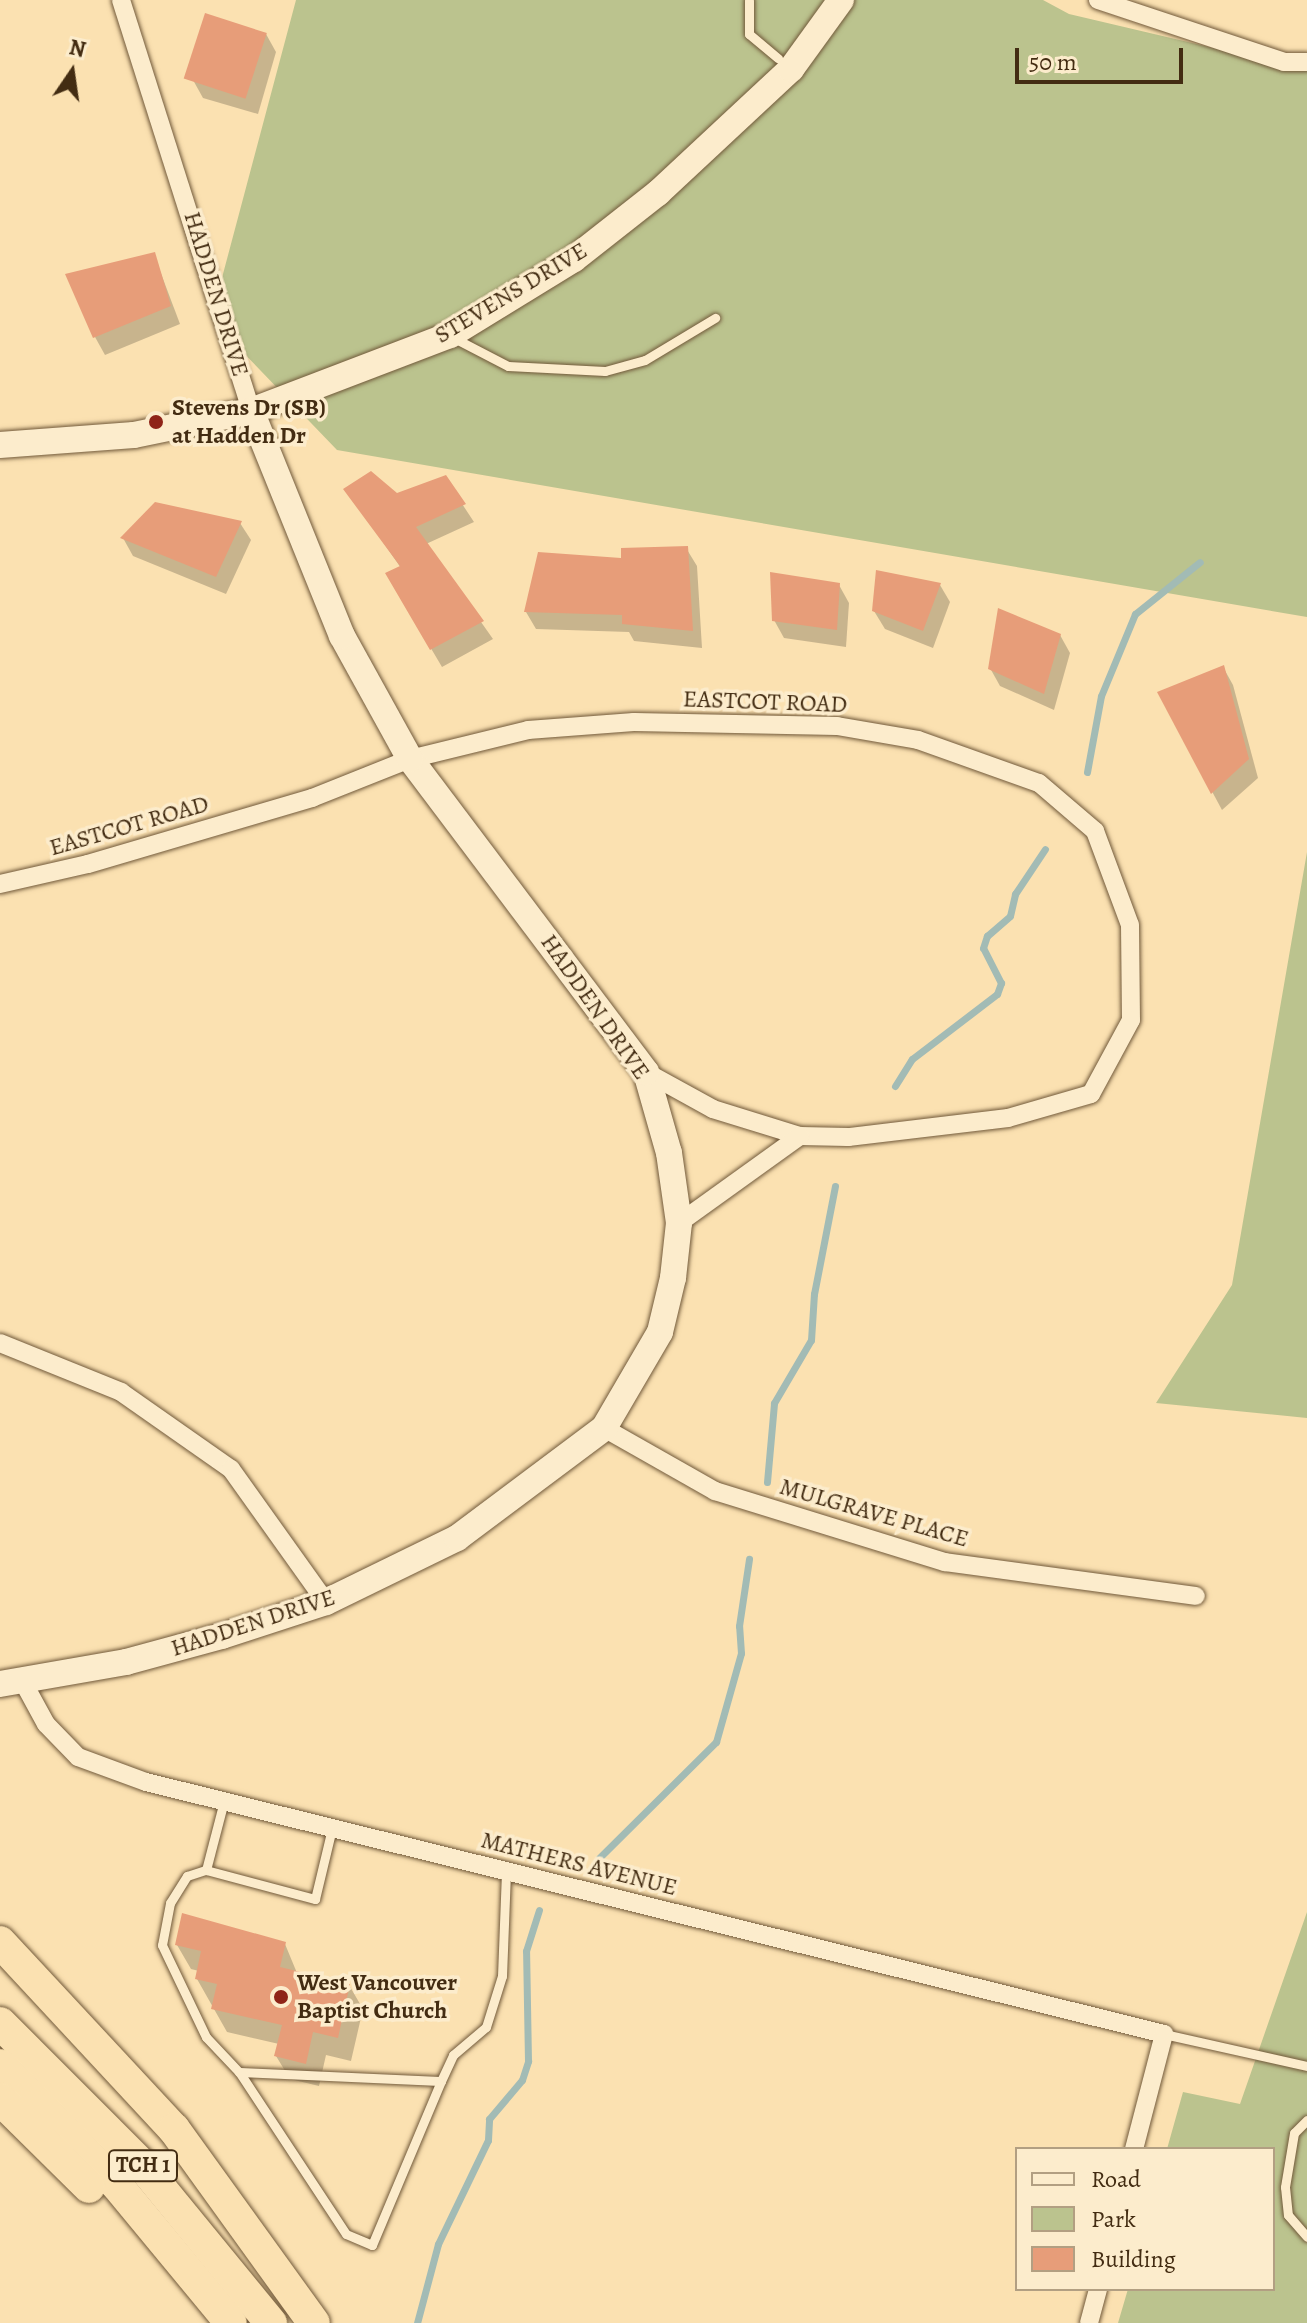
<!DOCTYPE html>
<html>
<head>
<meta charset="utf-8">
<style>
  body { margin:0 }
  #map { position:relative; width:1307px; height:2323px; overflow:hidden; background:#fbe1b1; font-family:Alegreya,serif }
  div>[style] { position:absolute }
  .green>* { inset:0; background:#bbc38e }
  .shadow>* { inset:0; background:#0003 }
  .stream>* { height:7px; margin:-3.5px; padding:0 3.5px; transform-origin:3.5px; border-radius:3.5px; background:#a2bbb5 }
  .building>* { inset:0; background:#e79d79; transform-origin:0 0 }
  .roads { filter:drop-shadow(0 0 2px #71593a) drop-shadow(0 0 2px #71593a) }
  .lane>* { height:9px; margin:-4.5px; padding:0 4.5px; transform-origin:4.5px; border-radius:4.5px; background:#fceccc }
  .street>* { height:18px; margin:-9px; padding:0 9px; transform-origin:9px; border-radius:9px; background:#fceccc }
  .secondary>* { height:26px; margin:-13px; padding:0 13px; transform-origin:13px; border-radius:13px; background:#fceccc }
  .highway>* { height:32px; margin:-16px; padding:0 16px; transform-origin:16px; border-radius:16px; background:#fbe1b1 }
  .dots>* { width:22px; height:22px; translate:-50% -50%; box-sizing:border-box; border:4px solid #fceccc; border-radius:50% }
  span { translate:-50% -50%; white-space:nowrap; text-align:center; line-height:1.15; -webkit-text-stroke:7px #fceccc; paint-order:stroke }
  .shield-label span { padding:2px 6px; background:#fceccc; border:2px solid; border-radius:6px; -webkit-text-stroke-width:0 }
  .shield-label { font-size:22px; color:#432c12; font-weight:700 }
  .street-label { font-size:24px; color:#432c12 }
  .poi-label { font-size:24px; color:#432c12; font-weight:700 }
  .left { translate:0 -50%; text-align:left }
  .legend { position:absolute; left:1015px; top:2147px; width:260px; height:144px; box-sizing:border-box; background:#fceccc; border:2px solid #b29f82; margin:0; padding:10px 14px; list-style:none; font-size:24px; color:#432c12 }
  .legend li { display:flex; align-items:center; gap:16px; height:40px }
  .legend b { width:40px; border:2px solid #b29f82 }
  .north { position:absolute; left:32px; top:32px; width:80px; height:80px; -webkit-text-stroke:6px #fceccc; paint-order:stroke; rotate:13deg; font-size:22px; font-weight:700; line-height:32px; text-align:center; color:#432c12 }
  .north::after { content:''; display:block; margin:auto; width:28px; height:36px; background:#432c12; clip-path:polygon(50% 0,100% 100%,50% 72%,0 100%) }
  .scale { position:absolute; left:1015px; top:48px; width:168px; height:36px; box-sizing:border-box; border:4px solid #432c12; border-top:0; padding-left:10px; font-size:24px; line-height:28px; white-space:nowrap; color:#432c12; -webkit-text-stroke:6px #fceccc; paint-order:stroke }
</style>
</head>
<body>
<div id="map">
  <div class="green">
    <div style="clip-path:polygon(296px 0,1043px 0,1069px 14px,1307px 70px,1307px 617px,337px 450px,211px 319px)"></div>
    <div style="clip-path:polygon(1307px 852px,1307px 1418px,1156px 1403px,1232px 1285px)"></div>
    <div style="clip-path:polygon(1307px 1912px,1307px 2323px,1118px 2323px,1128px 2289px,1273px 2289px,1273px 2149px,1167px 2149px,1183px 2092px,1240px 2104px)"></div>
  </div>
  <div class="shadow">
    <div style="clip-path:polygon(266px 34px,276px 52px,258px 114px,203px 98px,193px 80px)"></div>
    <div style="clip-path:polygon(154px 255px,180px 324px,105px 355px,95px 337px)"></div>
    <div style="clip-path:polygon(445px 478px,474px 522px,426px 544px,493px 639px,442px 667px,387px 574px,401px 568px,346px 489px,396px 495px)"></div>
    <div style="clip-path:polygon(240px 523px,251px 540px,226px 594px,133px 556px,123px 538px)"></div>
    <div style="clip-path:polygon(686px 548px,697px 566px,702px 648px,634px 641px,629px 632px,536px 629px,526px 612px,623px 560px)"></div>
    <div style="clip-path:polygon(839px 585px,849px 603px,846px 647px,784px 638px,774px 620px)"></div>
    <div style="clip-path:polygon(940px 585px,950px 602px,933px 648px,885px 629px,874px 611px)"></div>
    <div style="clip-path:polygon(1060px 635px,1070px 653px,1054px 710px,1000px 686px,990px 668px)"></div>
    <div style="clip-path:polygon(1223px 667px,1233px 685px,1258px 778px,1222px 810px,1159px 693px)"></div>
    <div style="clip-path:polygon(285px 1944px,297px 1973px,349px 1985px,363px 2009px,351px 2061px,326px 2055px,319px 2086px,290px 2079px,276px 2056px,279px 2044px,227px 2032px,197px 1979px,199px 1971px,191px 1969px,177px 1945px)"></div>
  </div>
  <div class="stream">
    <div style="left:1087px;top:772px;width:77px;rotate:-79.6deg"></div>
    <div style="left:1101px;top:696px;width:89px;rotate:-67.5deg"></div>
    <div style="left:1135px;top:614px;width:83px;rotate:-38.7deg"></div>
    <div style="left:895px;top:1086px;width:32px;rotate:-58deg"></div>
    <div style="left:912px;top:1059px;width:107px;rotate:-37.4deg"></div>
    <div style="left:997px;top:994px;width:12px;rotate:-70deg"></div>
    <div style="left:1001px;top:983px;width:39px;rotate:-117deg"></div>
    <div style="left:983px;top:948px;width:13px;rotate:-72deg"></div>
    <div style="left:987px;top:936px;width:30px;rotate:-41deg"></div>
    <div style="left:1010px;top:916px;width:23px;rotate:-77deg"></div>
    <div style="left:1015px;top:894px;width:54px;rotate:-56.3deg"></div>
    <div style="left:767px;top:1482px;width:79px;rotate:-84.9deg"></div>
    <div style="left:774px;top:1403px;width:73px;rotate:-59.6deg"></div>
    <div style="left:811px;top:1340px;width:46px;rotate:-86.3deg"></div>
    <div style="left:814px;top:1294px;width:110px;rotate:-79deg"></div>
    <div style="left:599px;top:1858px;width:165px;rotate:-44.8deg"></div>
    <div style="left:716px;top:1742px;width:92px;rotate:-74.3deg"></div>
    <div style="left:741px;top:1653px;width:27px;rotate:-94deg"></div>
    <div style="left:739px;top:1626px;width:68px;rotate:-81.5deg"></div>
    <div style="left:417px;top:2323px;width:82px;rotate:-75.1deg"></div>
    <div style="left:438px;top:2244px;width:115px;rotate:-64.3deg"></div>
    <div style="left:488px;top:2140px;width:21px;rotate:-87deg"></div>
    <div style="left:489px;top:2119px;width:51px;rotate:-49.8deg"></div>
    <div style="left:522px;top:2080px;width:20px;rotate:-72deg"></div>
    <div style="left:528px;top:2061px;width:110px;rotate:-91deg"></div>
    <div style="left:526px;top:1951px;width:43px;rotate:-72.4deg"></div>
  </div>
  <div class="building">
    <div style="left:205px;top:13px;width:65px;height:69px;rotate:18deg"></div>
    <div style="clip-path:polygon(155px 252px,171px 306px,93px 338px,65px 274px)"></div>
    <div style="clip-path:polygon(371px 471px,397px 493px,446px 475px,466px 504px,416px 527px,484px 621px,430px 650px,385px 573px,400px 566px,343px 489px)"></div>
    <div style="clip-path:polygon(155px 502px,242px 521px,216px 577px,120px 538px)"></div>
    <div style="clip-path:polygon(688px 546px,693px 631px,622px 624px,622px 615px,524px 612px,538px 552px,621px 558px,621px 548px)"></div>
    <div style="clip-path:polygon(876px 570px,941px 583px,923px 631px,872px 611px)"></div>
    <div style="clip-path:polygon(770px 572px,840px 583px,837px 630px,772px 621px)"></div>
    <div style="clip-path:polygon(998px 608px,1061px 634px,1044px 694px,988px 669px)"></div>
    <div style="clip-path:polygon(1224px 665px,1249px 759px,1211px 794px,1157px 692px)"></div>
    <div style="clip-path:polygon(182px 1913px,286px 1942px,280px 1967px,350px 1984px,338px 2038px,313px 2032px,306px 2064px,274px 2056px,282px 2025px,211px 2009px,217px 1984px,195px 1979px,201px 1951px,175px 1945px)"></div>
  </div>
  <div class="roads">
    <div class="lane">
      <div style="left:749px;top:0;width:34px;rotate:90deg"></div>
      <div style="left:749px;top:34px;width:38px;rotate:40deg"></div>
      <div style="left:452px;top:337px;width:63px;rotate:27.4deg"></div>
      <div style="left:508px;top:366px;width:97px;rotate:3deg"></div>
      <div style="left:605px;top:371px;width:41px;rotate:-15.4deg"></div>
      <div style="left:645px;top:360px;width:82px;rotate:-31deg"></div>
      <div style="left:206px;top:1870px;width:71px;rotate:-75.4deg"></div>
      <div style="left:1164px;top:2034px;width:147px;rotate:12.6deg"></div>
      <div style="left:239px;top:2072px;width:202px;rotate:2.6deg"></div>
      <div style="left:441px;top:2081px;width:178px;rotate:112.8deg"></div>
      <div style="left:372px;top:2245px;width:28px;rotate:-157deg"></div>
      <div style="left:346px;top:2234px;width:194px;rotate:-123.4deg"></div>
      <div style="left:239px;top:2072px;width:48px;rotate:-133.3deg"></div>
      <div style="left:206px;top:2037px;width:102px;rotate:-115.6deg"></div>
      <div style="left:162px;top:1945px;width:43px;rotate:-79.2deg"></div>
      <div style="left:170px;top:1903px;width:32px;rotate:-58deg"></div>
      <div style="left:187px;top:1876px;width:20px;rotate:-18deg"></div>
      <div style="left:206px;top:1870px;width:113px;rotate:14.9deg"></div>
      <div style="left:315px;top:1899px;width:73px;rotate:-76.5deg"></div>
      <div style="left:441px;top:2081px;width:29px;rotate:-65deg"></div>
      <div style="left:453px;top:2055px;width:43px;rotate:-40.3deg"></div>
      <div style="left:486px;top:2027px;width:53px;rotate:-72.6deg"></div>
      <div style="left:502px;top:1976px;width:105px;rotate:-87.8deg"></div>
      <div style="left:1307px;top:2120px;width:18px;rotate:135deg"></div>
      <div style="left:1294px;top:2133px;width:55px;rotate:99.5deg"></div>
      <div style="left:1285px;top:2187px;width:28px;rotate:84deg"></div>
      <div style="left:1288px;top:2215px;width:29px;rotate:49deg"></div>
    </div>
    <div class="street">
      <div style="left:121px;top:0;width:431px;rotate:72.4deg"></div>
      <div style="left:1098px;top:0;width:196px;rotate:18.4deg"></div>
      <div style="left:1284px;top:62px;width:23px"></div>
      <div style="left:0;top:884px;width:90px;rotate:-12.8deg"></div>
      <div style="left:88px;top:864px;width:234px;rotate:-16.4deg"></div>
      <div style="left:312px;top:798px;width:105px;rotate:-21.7deg"></div>
      <div style="left:410px;top:759px;width:122px;rotate:-13.8deg"></div>
      <div style="left:528px;top:730px;width:106px;rotate:-4.3deg"></div>
      <div style="left:634px;top:722px;width:203px;rotate:1.1deg"></div>
      <div style="left:837px;top:726px;width:82px;rotate:9.8deg"></div>
      <div style="left:918px;top:740px;width:128px;rotate:19.6deg"></div>
      <div style="left:1039px;top:783px;width:74px;rotate:40.6deg"></div>
      <div style="left:1095px;top:831px;width:100px;rotate:69.6deg"></div>
      <div style="left:1130px;top:925px;width:95px;rotate:89.4deg"></div>
      <div style="left:1131px;top:1020px;width:84px;rotate:118.4deg"></div>
      <div style="left:1091px;top:1094px;width:86px;rotate:163.9deg"></div>
      <div style="left:1008px;top:1118px;width:161px;rotate:173.2deg"></div>
      <div style="left:848px;top:1137px;width:48px;rotate:-178.8deg"></div>
      <div style="left:800px;top:1136px;width:91px;rotate:-162.8deg"></div>
      <div style="left:713px;top:1109px;width:77px;rotate:-151.1deg"></div>
      <div style="left:679px;top:1223px;width:149px;rotate:-35.7deg"></div>
      <div style="left:0;top:1343px;width:131px;rotate:22deg"></div>
      <div style="left:121px;top:1392px;width:134px;rotate:35deg"></div>
      <div style="left:231px;top:1469px;width:163px;rotate:54.5deg"></div>
      <div style="left:604px;top:1428px;width:128px;rotate:29.6deg"></div>
      <div style="left:715px;top:1491px;width:241px;rotate:17.2deg"></div>
      <div style="left:945px;top:1562px;width:253px;rotate:7.7deg"></div>
      <div style="left:22px;top:1680px;width:50px;rotate:61.4deg"></div>
      <div style="left:46px;top:1724px;width:46px;rotate:45.9deg"></div>
      <div style="left:78px;top:1757px;width:72px;rotate:20.2deg"></div>
      <div style="left:146px;top:1782px;width:1049px;rotate:13.9deg"></div>
      <div style="left:1164px;top:2034px;width:119px;rotate:104.6deg"></div>
      <div style="left:1089px;top:2323px;width:35px;rotate:-75deg"></div>
    </div>
    <div class="secondary">
      <div style="left:0;top:445px;width:134px;rotate:-4.3deg"></div>
      <div style="left:134px;top:435px;width:119px;rotate:-11.6deg"></div>
      <div style="left:251px;top:411px;width:213px;rotate:-20.9deg"></div>
      <div style="left:450px;top:335px;width:145px;rotate:-31.5deg"></div>
      <div style="left:574px;top:259px;width:107px;rotate:-38.2deg"></div>
      <div style="left:658px;top:193px;width:182px;rotate:-43deg"></div>
      <div style="left:791px;top:69px;width:85px;rotate:-54.1deg"></div>
      <div style="left:0;top:1684px;width:128px;rotate:-9.9deg"></div>
      <div style="left:126px;top:1662px;width:99px;rotate:-15.2deg"></div>
      <div style="left:222px;top:1636px;width:109px;rotate:-18.1deg"></div>
      <div style="left:326px;top:1602px;width:146px;rotate:-26deg"></div>
      <div style="left:457px;top:1538px;width:184px;rotate:-36.8deg"></div>
      <div style="left:604px;top:1428px;width:111px;rotate:-59.7deg"></div>
      <div style="left:660px;top:1332px;width:56px;rotate:-76.5deg"></div>
      <div style="left:673px;top:1278px;width:55px;rotate:-83.8deg"></div>
      <div style="left:679px;top:1223px;width:71px;rotate:-98.1deg"></div>
      <div style="left:669px;top:1153px;width:84px;rotate:-105.9deg"></div>
      <div style="left:646px;top:1072px;width:392px;rotate:-127deg"></div>
      <div style="left:410px;top:759px;width:141px;rotate:-118.9deg"></div>
      <div style="left:342px;top:636px;width:243px;rotate:-112deg"></div>
    </div>
    <div class="highway">
      <div style="left:0;top:1942px;width:255px;rotate:47.1deg"></div>
      <div style="left:174px;top:2129px;width:239px;rotate:54.2deg"></div>
      <div style="left:0;top:2023px;width:198px;rotate:45deg"></div>
      <div style="left:140px;top:2163px;width:207px;rotate:50.7deg"></div>
      <div style="left:0;top:2065px;width:166px;rotate:45.7deg"></div>
      <div style="left:116px;top:2184px;width:180px;rotate:50.4deg"></div>
      <div style="left:0;top:2099px;width:125px;rotate:44.7deg"></div>
    </div>
  </div>
  <div class="dots">
    <div style="left:156px;top:422px;background:#8f2418"></div>
    <div style="left:281px;top:1997px;background:#8f2418"></div>
  </div>
  <div class="shield-label">
    <span style="left:143px;top:2166px">TCH 1</span>
  </div>
  <div class="street-label">
    <span style="left:511px;top:293px;rotate:-31deg">STEVENS DRIVE</span>
    <span style="left:216px;top:294px;rotate:73deg">HADDEN DRIVE</span>
    <span style="left:765px;top:702px;rotate:2deg">EASTCOT ROAD</span>
    <span style="left:129px;top:826px;rotate:-16deg">EASTCOT ROAD</span>
    <span style="left:595px;top:1007px;rotate:55deg">HADDEN DRIVE</span>
    <span style="left:874px;top:1513px;rotate:16deg">MULGRAVE PLACE</span>
    <span style="left:253px;top:1623px;rotate:-18deg">HADDEN DRIVE</span>
    <span style="left:579px;top:1864px;rotate:14deg">MATHERS AVENUE</span>
  </div>
  <div class="poi-label">
    <span class="left" style="left:172px;top:422px">Stevens Dr (SB)<br>at Hadden Dr</span>
    <span class="left" style="left:297px;top:1997px">West Vancouver<br>Baptist Church</span>
  </div>
  <ul class="legend">
  <li><b style="height:10px;background:#fceccc"></b>Road</li>
  <li><b style="height:22px;background:#bbc38e"></b>Park</li>
  <li><b style="height:22px;background:#e79d79"></b>Building</li>
  </ul>
  <div class="north">N</div>
  <div class="scale">50 m</div>
</div>
</body>
</html>
